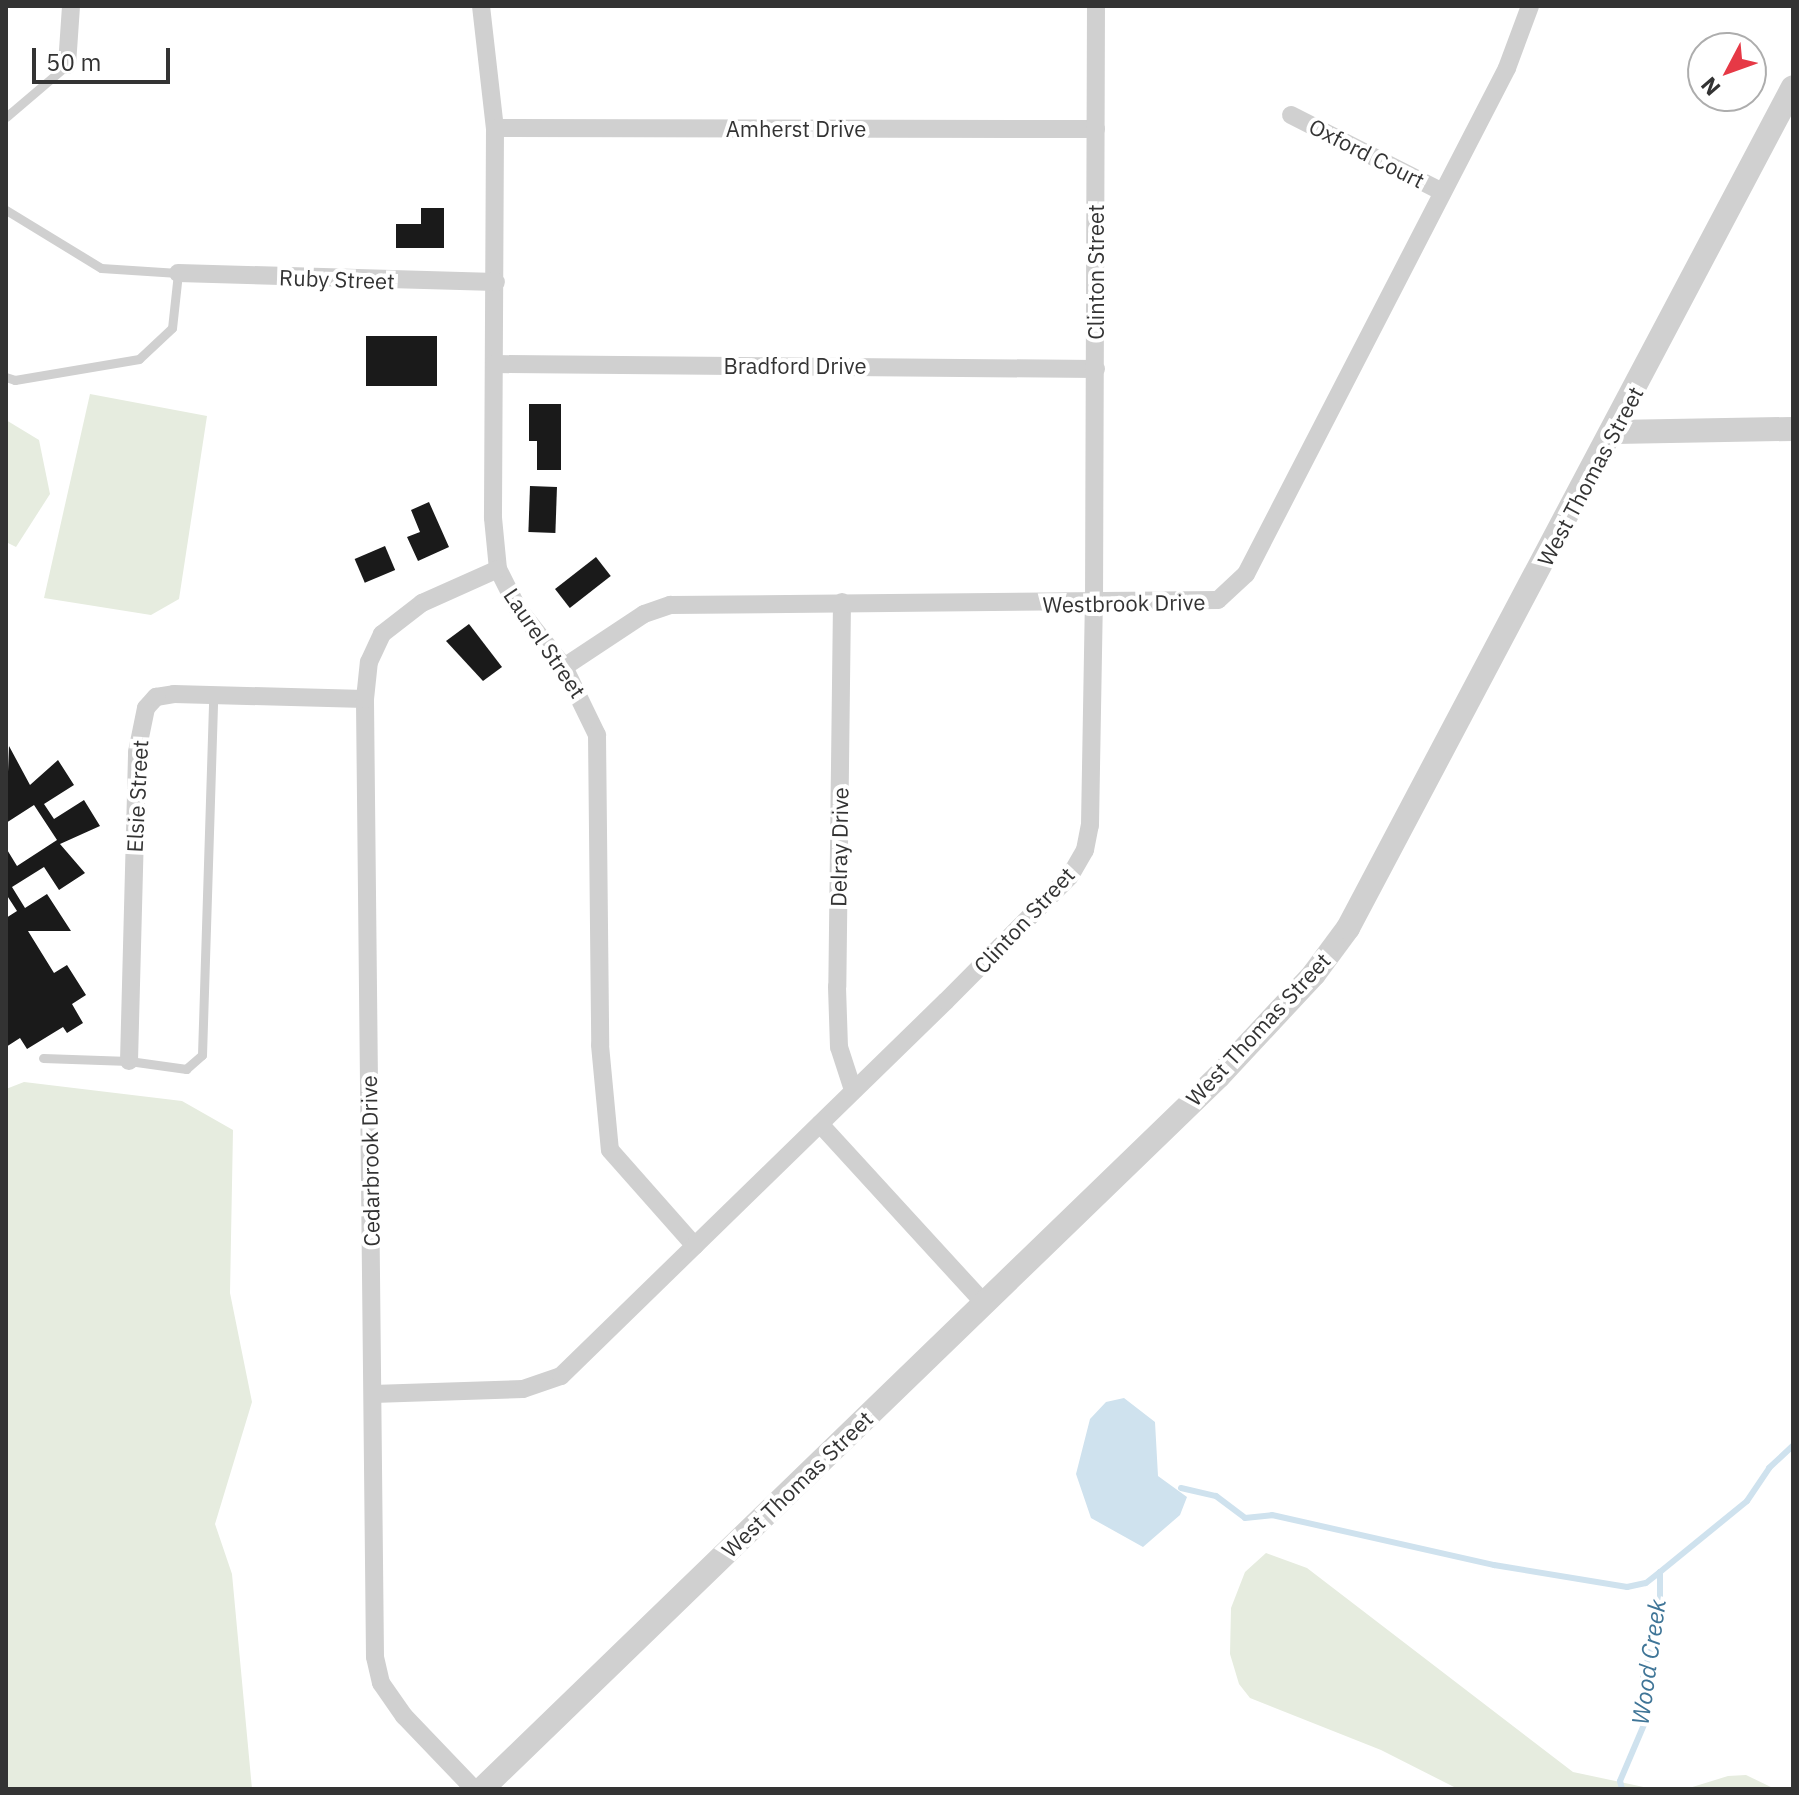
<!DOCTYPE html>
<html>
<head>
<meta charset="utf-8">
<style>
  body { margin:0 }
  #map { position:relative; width:1799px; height:1795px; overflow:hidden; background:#fff; font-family:"IBM Plex Sans",sans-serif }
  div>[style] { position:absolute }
  .green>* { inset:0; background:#e6ecdf }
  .water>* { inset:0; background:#cfe2ee }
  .stream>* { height:6px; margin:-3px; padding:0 3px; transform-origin:3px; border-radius:3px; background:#cfe2ee }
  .building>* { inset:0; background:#1a1a1a; transform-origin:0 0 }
  .service>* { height:9px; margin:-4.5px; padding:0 4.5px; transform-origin:4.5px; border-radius:4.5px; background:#d0d0d0 }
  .minor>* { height:18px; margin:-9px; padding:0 9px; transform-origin:9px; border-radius:9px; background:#d0d0d0 }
  .tertiary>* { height:24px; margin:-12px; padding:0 12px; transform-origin:12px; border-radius:12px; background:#d0d0d0 }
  span { translate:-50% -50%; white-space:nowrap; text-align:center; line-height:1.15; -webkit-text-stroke:8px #fff; paint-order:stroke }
  .street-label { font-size:22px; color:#333 }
  .water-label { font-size:24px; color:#3f7597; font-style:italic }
  .frame { position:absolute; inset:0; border:8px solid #333; pointer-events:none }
  .north { position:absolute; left:1687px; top:32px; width:80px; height:80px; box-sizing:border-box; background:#fff; border:2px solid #adadad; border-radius:50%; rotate:229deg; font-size:22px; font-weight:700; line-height:32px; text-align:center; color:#333 }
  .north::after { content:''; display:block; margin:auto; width:28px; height:36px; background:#e63946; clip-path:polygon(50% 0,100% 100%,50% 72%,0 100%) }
  .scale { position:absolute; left:32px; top:48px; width:138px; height:36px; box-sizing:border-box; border:4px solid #333; border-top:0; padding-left:10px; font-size:24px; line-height:28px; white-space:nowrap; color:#333; -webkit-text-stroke:6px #fff; paint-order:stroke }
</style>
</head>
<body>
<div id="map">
  <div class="green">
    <div style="clip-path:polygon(90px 394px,207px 416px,179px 599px,151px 615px,44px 598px)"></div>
    <div style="clip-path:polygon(6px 420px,39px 440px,50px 494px,16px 547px,6px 542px)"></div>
    <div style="clip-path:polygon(24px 1082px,182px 1101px,233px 1130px,230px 1293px,252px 1402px,215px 1524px,232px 1574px,252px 1789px,6px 1789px,6px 1089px)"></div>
    <div style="clip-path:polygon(1266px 1553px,1307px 1568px,1573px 1772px,1653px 1789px,1458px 1789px,1381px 1750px,1250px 1698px,1239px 1684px,1230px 1654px,1231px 1608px,1245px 1572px)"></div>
    <div style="clip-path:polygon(1746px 1775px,1775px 1789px,1686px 1789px,1728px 1776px)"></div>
  </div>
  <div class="water">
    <div style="clip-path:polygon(1124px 1398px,1155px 1422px,1158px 1476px,1187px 1497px,1180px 1515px,1143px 1547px,1091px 1518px,1076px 1474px,1090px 1419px,1106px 1402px)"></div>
  </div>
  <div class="stream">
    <div style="left:1181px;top:1488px;width:36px;rotate:13deg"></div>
    <div style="left:1216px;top:1496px;width:36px;rotate:37deg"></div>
    <div style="left:1245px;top:1518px;width:27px;rotate:-6deg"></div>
    <div style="left:1272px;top:1515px;width:228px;rotate:12.7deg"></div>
    <div style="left:1494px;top:1565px;width:135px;rotate:9.4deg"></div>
    <div style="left:1627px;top:1587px;width:19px;rotate:-12deg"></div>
    <div style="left:1646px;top:1583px;width:18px;rotate:-38deg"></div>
    <div style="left:1622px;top:1789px;width:8px;rotate:-104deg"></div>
    <div style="left:1620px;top:1781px;width:66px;rotate:-66.9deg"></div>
    <div style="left:1646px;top:1720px;width:42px;rotate:-94.1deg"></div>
    <div style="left:1643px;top:1678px;width:68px;rotate:-75.6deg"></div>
    <div style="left:1660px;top:1612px;width:40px;rotate:-90deg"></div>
    <div style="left:1660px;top:1572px;width:112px;rotate:-39.2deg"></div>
    <div style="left:1747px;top:1501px;width:40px;rotate:-56deg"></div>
    <div style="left:1769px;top:1468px;width:33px;rotate:-43deg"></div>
  </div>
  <div class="building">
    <div style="clip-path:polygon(421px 208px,444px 208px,444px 248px,396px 248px,396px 224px,421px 224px)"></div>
    <div style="left:366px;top:336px;width:71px;height:50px"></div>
    <div style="clip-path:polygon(529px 404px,561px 404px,561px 470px,537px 470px,537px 441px,529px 441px)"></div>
    <div style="left:530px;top:486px;width:27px;height:46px;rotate:2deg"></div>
    <div style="clip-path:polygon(429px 502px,449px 547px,418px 561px,407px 537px,420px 532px,411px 510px)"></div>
    <div style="left:385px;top:546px;width:26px;height:33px;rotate:67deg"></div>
    <div style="left:596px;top:557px;width:24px;height:52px;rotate:52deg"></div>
    <div style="clip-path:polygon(469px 624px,502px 667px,483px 681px,446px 641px)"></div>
    <div style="clip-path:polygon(9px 746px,30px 785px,58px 760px,74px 785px,44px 804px,54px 819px,84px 800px,100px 826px,60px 844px,85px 873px,59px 890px,44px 867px,12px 887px,25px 908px,47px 894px,71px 931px,28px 931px,54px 973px,67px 965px,86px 995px,72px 1004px,83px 1023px,67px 1033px,63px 1027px,27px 1049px,20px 1038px,6px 1047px,6px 918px,17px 911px,6px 894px,6px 848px,17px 866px,57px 840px,34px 805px,6px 823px)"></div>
  </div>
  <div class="service">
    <div style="left:6px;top:117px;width:80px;rotate:-40.4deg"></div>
    <div style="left:6px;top:210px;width:111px;rotate:31.4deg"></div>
    <div style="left:101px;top:268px;width:77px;rotate:3.7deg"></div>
    <div style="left:178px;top:273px;width:55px;rotate:96.2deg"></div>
    <div style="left:172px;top:328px;width:45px;rotate:136.8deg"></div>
    <div style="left:139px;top:359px;width:126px;rotate:170.4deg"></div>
    <div style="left:15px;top:380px;width:9px;rotate:-162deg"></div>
    <div style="left:43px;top:1058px;width:86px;rotate:2deg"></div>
    <div style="left:129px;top:1061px;width:58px;rotate:8deg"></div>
    <div style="left:186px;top:1069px;width:21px;rotate:-41deg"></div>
    <div style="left:202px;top:1055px;width:360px;rotate:-88.2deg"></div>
  </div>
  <div class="minor">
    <div style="left:481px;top:6px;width:123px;rotate:83.5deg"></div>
    <div style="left:495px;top:128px;width:390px;rotate:90.3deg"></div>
    <div style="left:493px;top:518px;width:51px;rotate:84.4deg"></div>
    <div style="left:498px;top:569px;width:42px;rotate:63.4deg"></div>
    <div style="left:517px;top:607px;width:76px;rotate:51.9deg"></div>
    <div style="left:564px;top:667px;width:76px;rotate:64.1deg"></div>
    <div style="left:597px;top:735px;width:310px;rotate:89.4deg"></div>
    <div style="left:600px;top:1045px;width:105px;rotate:84.6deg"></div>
    <div style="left:610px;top:1150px;width:128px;rotate:48.5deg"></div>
    <div style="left:67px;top:65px;width:59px;rotate:-86.1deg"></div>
    <div style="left:1291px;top:115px;width:170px;rotate:26.9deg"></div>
    <div style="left:495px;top:128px;width:601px;rotate:0.1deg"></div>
    <div style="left:178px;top:273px;width:318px;rotate:1.6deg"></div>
    <div style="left:494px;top:364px;width:602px;rotate:0.48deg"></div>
    <div style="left:842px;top:602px;width:385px;rotate:90.7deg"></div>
    <div style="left:837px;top:987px;width:60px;rotate:88.1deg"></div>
    <div style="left:839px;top:1047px;width:45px;rotate:72deg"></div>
    <div style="left:564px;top:667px;width:96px;rotate:-33.5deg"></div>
    <div style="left:644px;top:614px;width:28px;rotate:-19deg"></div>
    <div style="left:670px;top:605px;width:548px;rotate:-0.52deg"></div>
    <div style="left:1218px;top:600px;width:38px;rotate:-43deg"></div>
    <div style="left:1246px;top:574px;width:569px;rotate:-62.71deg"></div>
    <div style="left:1507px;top:68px;width:66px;rotate:-69.6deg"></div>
    <div style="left:129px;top:1061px;width:309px;rotate:-88.5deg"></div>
    <div style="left:137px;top:752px;width:45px;rotate:-78.4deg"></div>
    <div style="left:146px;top:708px;width:15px;rotate:-48deg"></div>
    <div style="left:156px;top:697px;width:18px;rotate:-9deg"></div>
    <div style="left:174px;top:694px;width:191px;rotate:1.5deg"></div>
    <div style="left:820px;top:1124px;width:244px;rotate:47.5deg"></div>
    <div style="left:373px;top:1394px;width:150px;rotate:-1.9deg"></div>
    <div style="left:523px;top:1389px;width:40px;rotate:-18.9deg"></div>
    <div style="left:561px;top:1376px;width:537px;rotate:-44.25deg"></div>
    <div style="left:946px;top:1001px;width:176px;rotate:-45.2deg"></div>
    <div style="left:1070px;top:876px;width:30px;rotate:-60deg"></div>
    <div style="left:1085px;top:850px;width:25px;rotate:-79deg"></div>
    <div style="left:1090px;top:825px;width:220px;rotate:-89deg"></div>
    <div style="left:1094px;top:605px;width:599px;rotate:-89.81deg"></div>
    <div style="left:474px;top:1789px;width:101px;rotate:-133.8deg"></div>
    <div style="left:404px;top:1716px;width:40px;rotate:-124.9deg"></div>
    <div style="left:381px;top:1683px;width:27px;rotate:-103deg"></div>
    <div style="left:375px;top:1657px;width:958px;rotate:-90.6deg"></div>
    <div style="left:365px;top:699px;width:37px;rotate:-84deg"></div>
    <div style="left:369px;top:662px;width:31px;rotate:-65deg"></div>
    <div style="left:382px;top:634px;width:51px;rotate:-37.8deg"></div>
    <div style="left:422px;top:603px;width:83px;rotate:-24.1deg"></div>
  </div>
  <div class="tertiary">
    <div style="left:1615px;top:432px;width:178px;rotate:-1deg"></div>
    <div style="left:482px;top:1789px;width:1025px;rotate:-44.05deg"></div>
    <div style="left:1219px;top:1076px;width:139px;rotate:-47deg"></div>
    <div style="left:1314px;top:974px;width:57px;rotate:-53.5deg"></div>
    <div style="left:1348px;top:928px;width:951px;rotate:-62.12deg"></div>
  </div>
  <div class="street-label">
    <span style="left:796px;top:129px">Amherst Drive</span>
    <span style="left:1367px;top:153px;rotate:27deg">Oxford Court</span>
    <span style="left:1096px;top:272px;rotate:-90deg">Clinton Street</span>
    <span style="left:337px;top:279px;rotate:2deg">Ruby Street</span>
    <span style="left:795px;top:366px">Bradford Drive</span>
    <span style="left:1590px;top:476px;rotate:-62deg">West Thomas Street</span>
    <span style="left:1124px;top:603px;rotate:-1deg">Westbrook Drive</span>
    <span style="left:545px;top:643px;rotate:56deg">Laurel Street</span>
    <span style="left:137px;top:796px;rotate:-87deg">Elsie Street</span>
    <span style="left:839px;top:847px;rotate:-89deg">Delray Drive</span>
    <span style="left:1024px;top:920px;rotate:-47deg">Clinton Street</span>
    <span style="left:1258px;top:1029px;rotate:-47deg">West Thomas Street</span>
    <span style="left:370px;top:1161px;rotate:-91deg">Cedarbrook Drive</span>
    <span style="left:797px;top:1484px;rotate:-44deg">West Thomas Street</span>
  </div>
  <div class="water-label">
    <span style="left:1649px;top:1662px;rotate:-82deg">Wood Creek</span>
  </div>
  <div class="frame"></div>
  <div class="north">N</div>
  <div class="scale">50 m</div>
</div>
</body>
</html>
